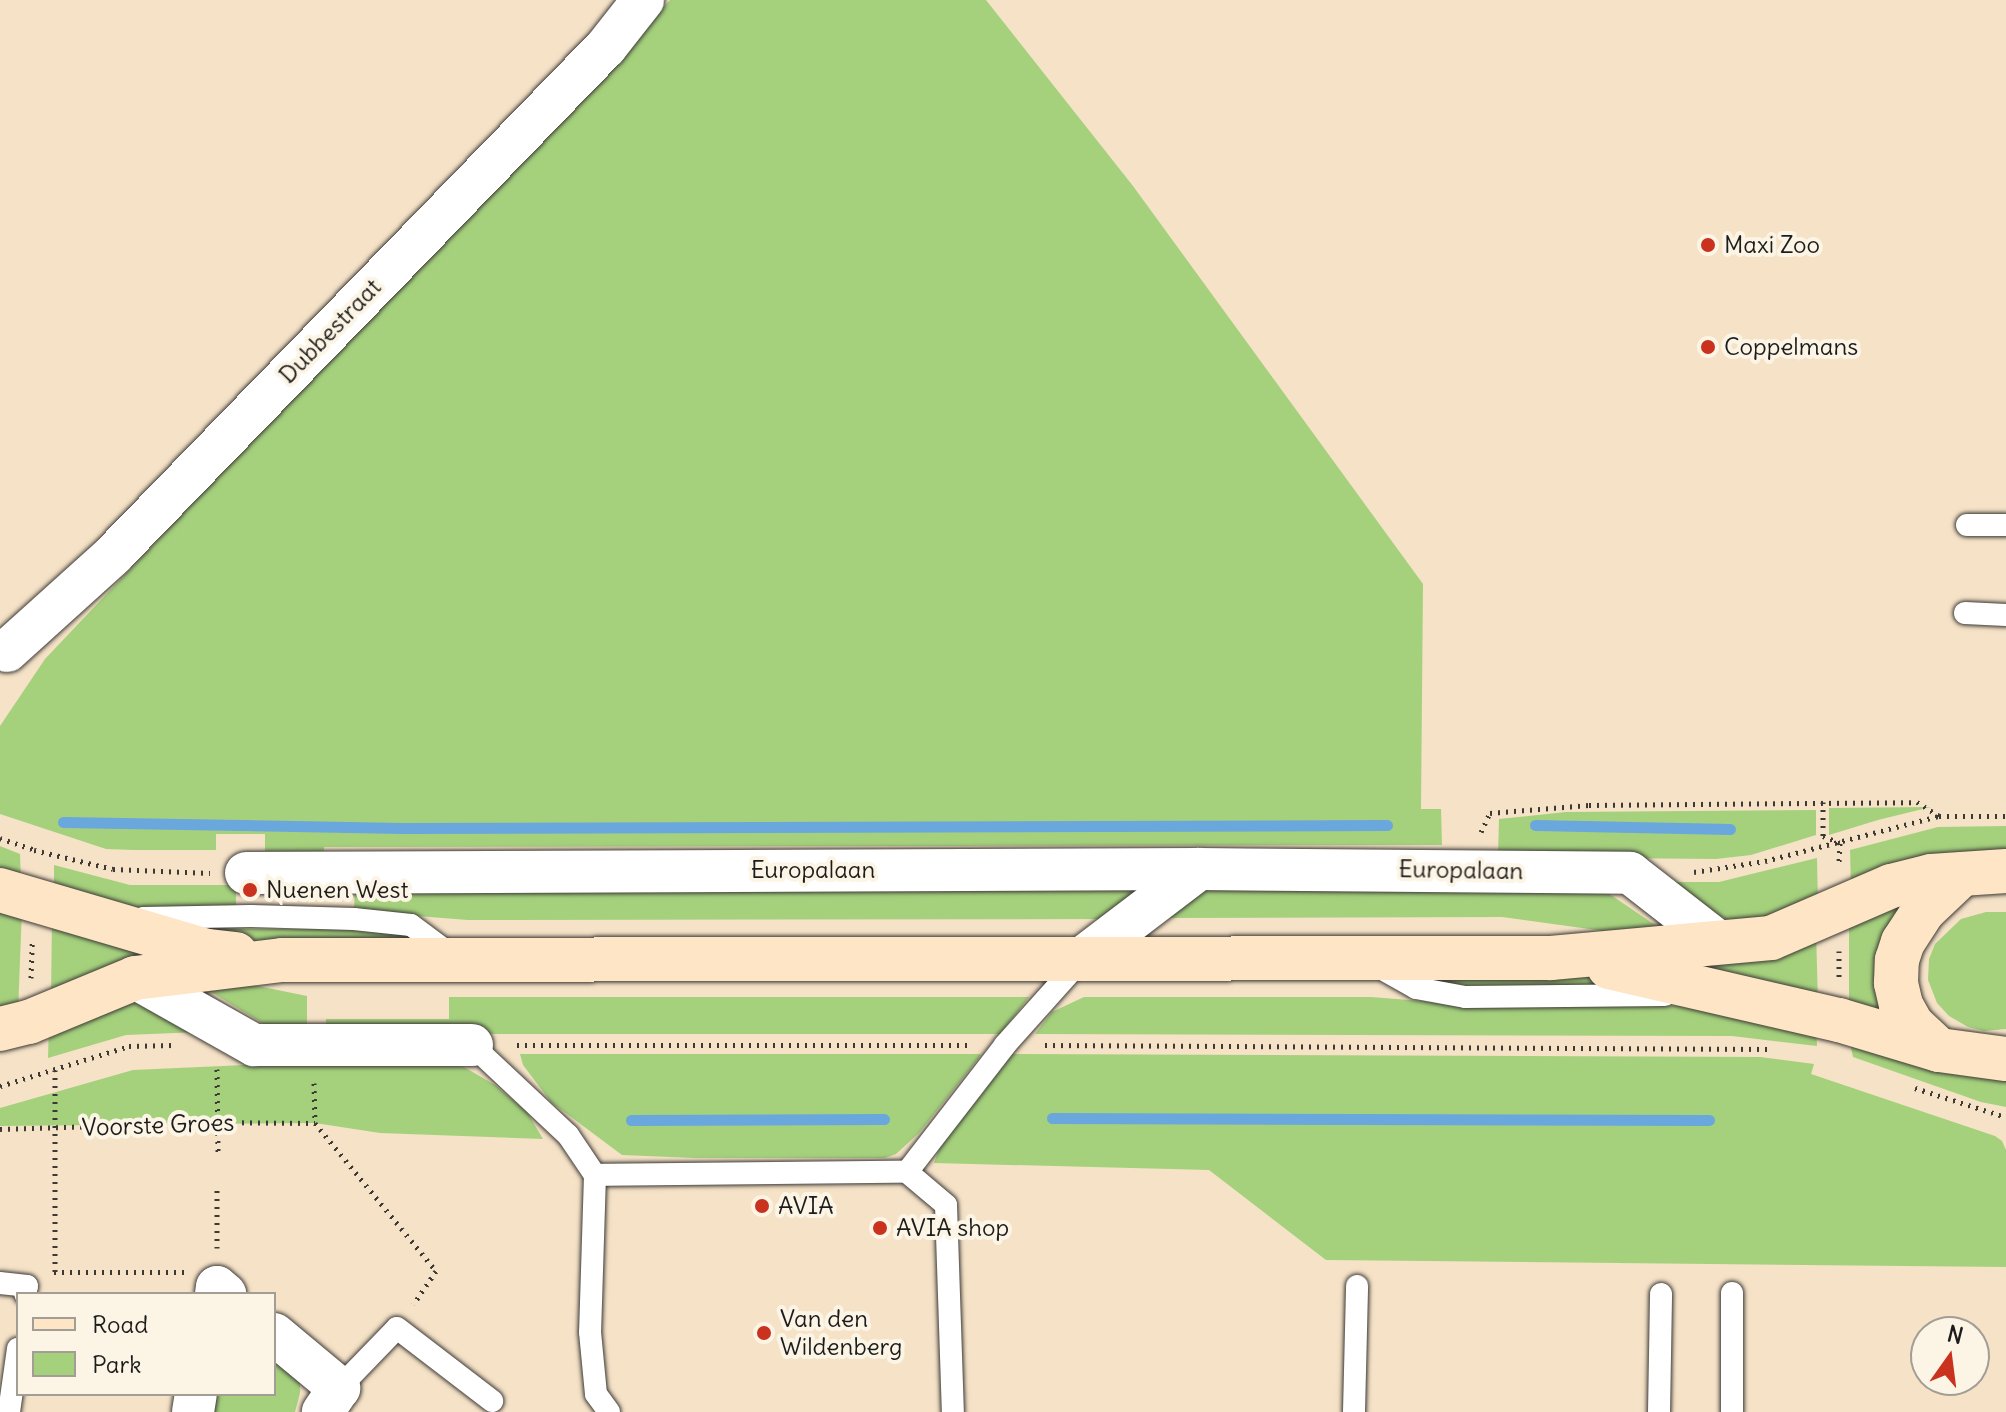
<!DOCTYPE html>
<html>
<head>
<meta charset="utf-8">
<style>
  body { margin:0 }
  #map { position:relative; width:2006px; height:1412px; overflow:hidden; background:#f5e2c7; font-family:Delius,sans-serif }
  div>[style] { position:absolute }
  .green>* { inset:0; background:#a5d17d }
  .stream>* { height:11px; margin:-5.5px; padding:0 5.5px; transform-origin:5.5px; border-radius:5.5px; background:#6aa7dc }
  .path>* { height:5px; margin-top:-2.5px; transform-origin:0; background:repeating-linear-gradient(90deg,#3d3a36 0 2px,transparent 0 8px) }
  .roads { filter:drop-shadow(0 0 2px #3d3a36) drop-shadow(0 0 2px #3d3a36) }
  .lane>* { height:22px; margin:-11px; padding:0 11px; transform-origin:11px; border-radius:11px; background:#fff }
  .street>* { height:42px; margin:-21px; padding:0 21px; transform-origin:21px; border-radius:21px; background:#fff }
  .secondary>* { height:44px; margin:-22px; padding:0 22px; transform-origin:22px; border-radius:22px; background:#fde5c5 }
  .dots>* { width:22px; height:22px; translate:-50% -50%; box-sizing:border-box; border:4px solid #fcf5e5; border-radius:50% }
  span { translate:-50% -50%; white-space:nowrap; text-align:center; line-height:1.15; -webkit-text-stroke:8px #fcf5e5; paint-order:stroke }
  .poi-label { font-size:24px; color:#1c1c1c }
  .left { translate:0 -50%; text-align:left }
  .street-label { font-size:24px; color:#1c1c1c }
  .legend { position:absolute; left:16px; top:1292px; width:260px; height:104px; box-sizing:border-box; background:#fcf5e5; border:2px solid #a29e95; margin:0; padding:10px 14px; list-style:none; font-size:24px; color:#1c1c1c }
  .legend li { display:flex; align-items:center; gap:16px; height:40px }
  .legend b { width:40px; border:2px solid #a29e95 }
  .north { position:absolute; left:1910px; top:1316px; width:80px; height:80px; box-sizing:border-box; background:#fcf5e5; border:2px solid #a29e95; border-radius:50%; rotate:14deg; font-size:22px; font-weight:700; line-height:32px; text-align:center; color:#1c1c1c }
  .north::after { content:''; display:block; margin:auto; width:28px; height:36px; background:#c8321e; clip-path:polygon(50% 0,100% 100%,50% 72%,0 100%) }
</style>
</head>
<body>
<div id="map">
  <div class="green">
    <div style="clip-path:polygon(670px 0,986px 0,1133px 186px,1423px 584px,1421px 809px,1441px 809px,1442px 845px,324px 847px,324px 851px,265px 851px,265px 834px,216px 834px,216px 850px,133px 850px,106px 849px,0 814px,0 726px,45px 659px)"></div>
    <div style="clip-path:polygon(1931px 807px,1878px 820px,1829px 835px,1829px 808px)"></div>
    <div style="clip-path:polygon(1816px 810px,1816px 835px,1751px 855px,1716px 859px,1498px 857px,1499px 819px,1566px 812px)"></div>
    <div style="clip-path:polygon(2006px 826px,2006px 857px,1851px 888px,1850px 850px,1938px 827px)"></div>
    <div style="clip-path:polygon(0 846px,20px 854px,21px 885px,0 878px)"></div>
    <div style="clip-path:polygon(1817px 858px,1818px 905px,1762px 925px,1732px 923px,1674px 889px,1674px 882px,1719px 882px)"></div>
    <div style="clip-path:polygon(54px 865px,130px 885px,236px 885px,236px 910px,109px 908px,54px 895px)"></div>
    <div style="clip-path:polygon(1148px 882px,1110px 919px,468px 920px,354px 911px,355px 884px)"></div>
    <div style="clip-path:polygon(1196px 888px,1602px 889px,1661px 929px,1611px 932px,1502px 917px,1160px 918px)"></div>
    <div style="clip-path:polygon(1901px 895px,1889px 1011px,1849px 1012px,1849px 915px)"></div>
    <div style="clip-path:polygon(0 901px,22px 908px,18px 1013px,0 1020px)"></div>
    <div style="clip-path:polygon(1986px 912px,2006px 912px,2006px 1029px,1984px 1031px,1968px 1027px,1949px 1016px,1937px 1003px,1928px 980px,1929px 959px,1935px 944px,1961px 919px)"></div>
    <div style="clip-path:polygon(52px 916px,160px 950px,51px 999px)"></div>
    <div style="clip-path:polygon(203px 929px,359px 929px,414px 934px,414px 940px,238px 941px)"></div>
    <div style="clip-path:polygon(1816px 930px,1818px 1004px,1681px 969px)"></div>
    <div style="clip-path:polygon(1432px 976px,1607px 976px,1607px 987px,1467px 986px,1432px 984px)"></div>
    <div style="clip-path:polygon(228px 980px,307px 996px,307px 1034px,269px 1027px,203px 987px)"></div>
    <div style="clip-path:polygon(133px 991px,200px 1032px,126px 1035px,48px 1058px,49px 1024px)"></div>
    <div style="clip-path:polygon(449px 997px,1029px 997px,1000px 1034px,326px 1034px,326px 1019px,449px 1019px)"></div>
    <div style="clip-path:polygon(1084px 997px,1371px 997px,1484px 1006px,1720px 1006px,1816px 1027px,1817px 1046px,1732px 1036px,1035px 1034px,1052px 1012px)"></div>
    <div style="clip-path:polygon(1849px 1039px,2006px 1078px,2006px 1107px,1981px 1102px,1853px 1057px)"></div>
    <div style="clip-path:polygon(520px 1054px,979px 1054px,981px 1055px,919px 1133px,896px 1154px,885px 1158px,695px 1158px,622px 1155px,551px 1102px,523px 1065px)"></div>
    <div style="clip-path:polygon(1013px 1054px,1760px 1057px,1814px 1064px,1811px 1074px,1995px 1136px,2002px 1141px,2006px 1150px,2006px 1267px,1326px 1260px,1209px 1170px,934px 1163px,942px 1141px)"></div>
    <div style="clip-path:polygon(361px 1060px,436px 1061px,464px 1067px,495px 1085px,527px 1112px,543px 1139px,380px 1133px,315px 1123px,0 1126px,0 1108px,133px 1070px)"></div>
    <div style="clip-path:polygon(274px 1351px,300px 1375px,300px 1393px,295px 1412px,203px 1412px,207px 1394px,274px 1394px)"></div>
  </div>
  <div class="stream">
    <div style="left:63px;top:822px;width:339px;rotate:1deg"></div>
    <div style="left:402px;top:828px;width:985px;rotate:-0.17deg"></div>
    <div style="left:1535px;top:825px;width:195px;rotate:1.2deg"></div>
    <div style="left:1052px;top:1118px;width:657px;rotate:0.17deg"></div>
    <div style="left:631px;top:1120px;width:253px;rotate:-0.2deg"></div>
  </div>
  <div class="path">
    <div style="left:1823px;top:802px;width:34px;rotate:90deg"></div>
    <div style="left:1823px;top:836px;width:18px;rotate:22deg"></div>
    <div style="left:1840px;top:843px;width:22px;rotate:93deg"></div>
    <div style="left:1481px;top:832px;width:21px;rotate:-65deg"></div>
    <div style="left:1490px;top:813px;width:99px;rotate:-4.6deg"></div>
    <div style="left:1589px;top:805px;width:328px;rotate:-0.5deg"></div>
    <div style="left:1917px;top:802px;width:26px;rotate:32deg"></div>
    <div style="left:0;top:838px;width:36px;rotate:19deg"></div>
    <div style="left:34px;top:850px;width:81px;rotate:13.5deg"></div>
    <div style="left:113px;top:869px;width:97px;rotate:2.4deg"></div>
    <div style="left:1694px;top:872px;width:72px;rotate:-8.8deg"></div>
    <div style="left:1765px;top:861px;width:180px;rotate:-14.5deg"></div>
    <div style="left:1939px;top:816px;width:67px"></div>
    <div style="left:1839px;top:951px;width:30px;rotate:90deg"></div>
    <div style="left:31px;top:978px;width:38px;rotate:-88deg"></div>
    <div style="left:517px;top:1045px;width:450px"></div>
    <div style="left:1045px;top:1045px;width:726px;rotate:0.32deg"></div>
    <div style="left:217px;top:1069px;width:83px;rotate:89.3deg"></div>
    <div style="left:55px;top:1070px;width:202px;rotate:90deg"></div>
    <div style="left:314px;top:1083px;width:40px;rotate:88.6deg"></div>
    <div style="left:315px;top:1123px;width:191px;rotate:50.7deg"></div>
    <div style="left:436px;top:1271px;width:40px;rotate:124deg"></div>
    <div style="left:0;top:1086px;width:135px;rotate:-17.2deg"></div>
    <div style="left:129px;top:1046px;width:44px;rotate:-1.3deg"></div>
    <div style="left:1915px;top:1088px;width:96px;rotate:17.7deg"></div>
    <div style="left:0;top:1129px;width:218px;rotate:-1.8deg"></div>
    <div style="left:218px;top:1122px;width:97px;rotate:0.6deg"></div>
    <div style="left:217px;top:1248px;width:63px;rotate:-90deg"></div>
    <div style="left:54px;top:1272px;width:130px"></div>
  </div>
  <div class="roads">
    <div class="lane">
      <div style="left:1967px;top:525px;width:39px"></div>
      <div style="left:1965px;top:613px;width:41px;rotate:2.8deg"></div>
      <div style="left:143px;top:918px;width:108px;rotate:-1.1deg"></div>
      <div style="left:251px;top:916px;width:103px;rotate:1.7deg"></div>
      <div style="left:354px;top:919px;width:57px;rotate:6deg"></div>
      <div style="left:411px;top:925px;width:49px;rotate:36.6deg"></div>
      <div style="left:1375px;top:965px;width:47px;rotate:29.3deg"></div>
      <div style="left:1416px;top:988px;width:50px;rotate:10.4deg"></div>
      <div style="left:1465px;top:997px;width:200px;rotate:-0.6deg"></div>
      <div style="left:472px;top:1045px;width:132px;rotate:43.2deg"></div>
      <div style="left:568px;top:1135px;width:48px;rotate:56deg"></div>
      <div style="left:595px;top:1175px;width:157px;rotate:91.8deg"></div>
      <div style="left:590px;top:1332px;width:62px;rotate:84.5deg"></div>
      <div style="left:596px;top:1394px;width:22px;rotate:54deg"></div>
      <div style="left:907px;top:1172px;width:51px;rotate:40.2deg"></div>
      <div style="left:946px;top:1205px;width:207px;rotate:88.1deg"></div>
      <div style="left:595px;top:1175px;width:312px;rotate:-0.6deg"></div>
      <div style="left:907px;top:1172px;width:160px;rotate:-52.3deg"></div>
      <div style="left:1005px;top:1045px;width:114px;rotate:-48.2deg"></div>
      <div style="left:0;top:1283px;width:27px;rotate:6deg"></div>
      <div style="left:27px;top:1286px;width:8px;rotate:104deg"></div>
      <div style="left:339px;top:1388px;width:83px;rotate:-46deg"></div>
      <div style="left:397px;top:1328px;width:120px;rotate:37.5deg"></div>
      <div style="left:9px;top:1412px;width:64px;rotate:-81.9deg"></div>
      <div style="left:1354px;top:1412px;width:126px;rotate:-88.6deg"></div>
      <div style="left:1659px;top:1412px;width:118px;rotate:-89deg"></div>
      <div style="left:1732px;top:1412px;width:119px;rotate:-90deg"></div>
    </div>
    <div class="street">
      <div style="left:7px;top:651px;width:142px;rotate:-42.1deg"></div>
      <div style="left:112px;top:556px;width:709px;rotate:-45.86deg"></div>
      <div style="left:606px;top:47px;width:60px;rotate:-51.8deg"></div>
      <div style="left:246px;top:873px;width:953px;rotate:-0.24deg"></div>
      <div style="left:1199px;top:869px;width:431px;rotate:0.5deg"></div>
      <div style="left:1630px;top:873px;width:114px;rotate:37.9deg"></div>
      <div style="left:1082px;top:958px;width:147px;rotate:-37.3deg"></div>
      <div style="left:135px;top:978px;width:137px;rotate:29.4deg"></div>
      <div style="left:254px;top:1045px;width:218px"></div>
      <div style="left:216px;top:1294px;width:7px;rotate:-82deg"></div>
      <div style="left:217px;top:1287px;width:11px;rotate:41deg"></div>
      <div style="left:274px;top:1334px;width:85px;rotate:39.7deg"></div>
      <div style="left:339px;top:1388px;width:29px;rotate:124deg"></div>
      <div style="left:193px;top:1412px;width:18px;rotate:-81deg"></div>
    </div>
    <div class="secondary">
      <div style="left:0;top:890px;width:216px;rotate:16.4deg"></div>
      <div style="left:207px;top:951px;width:29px;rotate:6deg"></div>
      <div style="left:1609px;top:967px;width:236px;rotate:13deg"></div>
      <div style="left:1839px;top:1020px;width:104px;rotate:16.7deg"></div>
      <div style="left:1939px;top:1050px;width:68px;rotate:7.7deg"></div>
      <div style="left:0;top:1029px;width:30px;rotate:-14deg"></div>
      <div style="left:29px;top:1022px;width:115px;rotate:-22.5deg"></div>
      <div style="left:135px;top:978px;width:148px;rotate:-7deg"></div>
      <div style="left:282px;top:960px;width:1269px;rotate:-0.09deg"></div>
      <div style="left:1551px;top:958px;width:221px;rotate:-5.2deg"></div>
      <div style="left:1771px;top:938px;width:131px;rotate:-23.4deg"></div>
      <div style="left:1891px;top:886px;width:41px;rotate:-14deg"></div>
      <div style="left:1931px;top:876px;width:75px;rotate:-3.8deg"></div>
      <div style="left:1939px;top:1050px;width:37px;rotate:-137deg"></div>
      <div style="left:1912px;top:1025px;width:23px;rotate:-119deg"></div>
      <div style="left:1901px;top:1005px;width:23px;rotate:-103deg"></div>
      <div style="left:1896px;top:983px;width:23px;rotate:-88deg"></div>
      <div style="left:1897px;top:960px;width:19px;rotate:-72deg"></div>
      <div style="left:1903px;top:942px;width:38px;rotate:-57deg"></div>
      <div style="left:1924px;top:910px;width:52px;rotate:-43.5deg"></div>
    </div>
  </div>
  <div class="dots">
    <div style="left:1708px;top:245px;background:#c8321e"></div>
    <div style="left:1708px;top:347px;background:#c8321e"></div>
    <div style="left:250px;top:890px;background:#c8321e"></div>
    <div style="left:762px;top:1206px;background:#c8321e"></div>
    <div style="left:880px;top:1228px;background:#c8321e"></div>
    <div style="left:764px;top:1333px;background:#c8321e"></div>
  </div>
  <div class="poi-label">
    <span class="left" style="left:1724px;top:245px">Maxi Zoo</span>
    <span class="left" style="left:1724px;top:347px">Coppelmans</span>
    <span class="left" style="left:266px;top:890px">Nuenen West</span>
    <span class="left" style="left:778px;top:1206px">AVIA</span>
    <span class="left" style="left:896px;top:1228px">AVIA shop</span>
    <span class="left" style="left:780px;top:1333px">Van den<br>Wildenberg</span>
  </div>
  <div class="street-label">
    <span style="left:330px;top:331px;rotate:-46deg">Dubbestraat</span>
    <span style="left:813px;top:870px">Europalaan</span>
    <span style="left:1461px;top:870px;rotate:1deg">Europalaan</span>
    <span style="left:158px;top:1125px;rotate:-2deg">Voorste Groes</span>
  </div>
  <ul class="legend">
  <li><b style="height:10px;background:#fde5c5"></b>Road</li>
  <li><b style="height:22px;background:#a5d17d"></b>Park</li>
  </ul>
  <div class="north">N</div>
</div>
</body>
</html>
